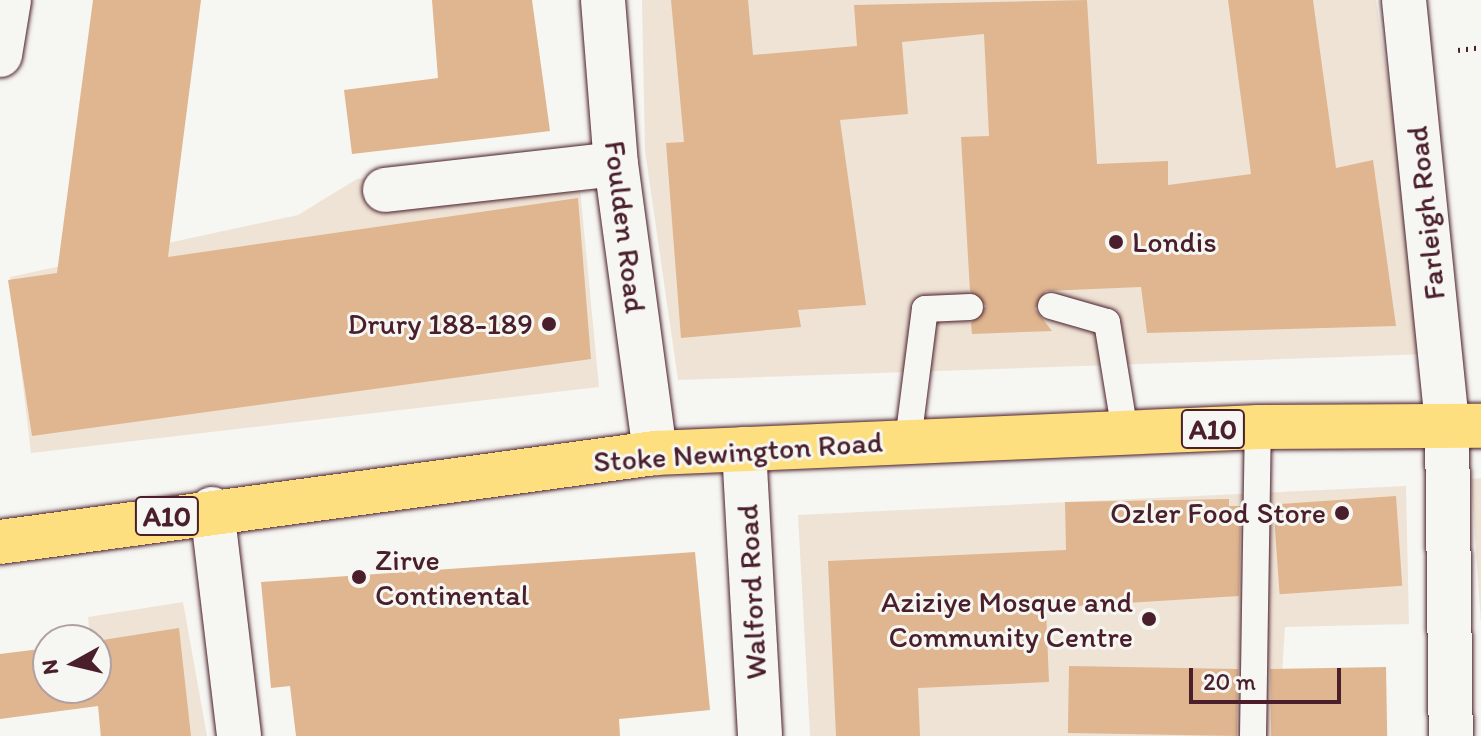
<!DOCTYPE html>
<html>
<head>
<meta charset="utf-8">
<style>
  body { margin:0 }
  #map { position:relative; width:1481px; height:736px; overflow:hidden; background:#f6f6f2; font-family:Itim,sans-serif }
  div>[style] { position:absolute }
  .built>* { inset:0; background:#efe3d5 }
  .building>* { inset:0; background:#dfb690; transform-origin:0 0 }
  .path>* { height:5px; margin-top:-2.5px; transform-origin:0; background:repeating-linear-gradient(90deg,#4a1f2b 0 2px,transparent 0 8px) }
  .roads { filter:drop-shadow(0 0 2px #4a1f2b) drop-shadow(0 0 2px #4a1f2b) }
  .lane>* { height:26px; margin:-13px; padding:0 13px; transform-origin:13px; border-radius:13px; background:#f6f6f2 }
  .street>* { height:44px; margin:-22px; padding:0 22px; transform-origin:22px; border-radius:22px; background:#f6f6f2 }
  .secondary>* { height:44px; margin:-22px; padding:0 22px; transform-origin:22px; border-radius:22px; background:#f6f6f2 }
  .highway>* { height:44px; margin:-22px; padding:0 22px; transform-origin:22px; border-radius:22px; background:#fedf80 }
  .dots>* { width:22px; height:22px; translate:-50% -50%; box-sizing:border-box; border:4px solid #f6f6f2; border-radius:50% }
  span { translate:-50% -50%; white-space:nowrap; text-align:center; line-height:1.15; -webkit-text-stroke:6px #f6f6f2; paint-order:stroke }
  .shield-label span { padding:2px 6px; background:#f6f6f2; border:2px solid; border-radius:6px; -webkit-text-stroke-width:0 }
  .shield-label { font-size:28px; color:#4a1f2b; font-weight:700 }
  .street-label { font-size:30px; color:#4a1f2b }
  .poi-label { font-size:30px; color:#4a1f2b }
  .left { translate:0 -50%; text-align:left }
  .right { translate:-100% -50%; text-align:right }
  .north { position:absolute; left:32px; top:624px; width:80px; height:80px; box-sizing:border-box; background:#f6f6f2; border:2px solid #b1a0a2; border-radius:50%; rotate:262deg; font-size:22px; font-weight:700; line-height:32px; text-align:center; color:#4a1f2b }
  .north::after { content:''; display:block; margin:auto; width:28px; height:36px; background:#4a1f2b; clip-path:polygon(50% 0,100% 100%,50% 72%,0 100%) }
  .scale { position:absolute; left:1189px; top:668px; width:152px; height:36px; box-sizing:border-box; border:4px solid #4a1f2b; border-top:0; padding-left:10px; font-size:24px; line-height:28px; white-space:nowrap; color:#4a1f2b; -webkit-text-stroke:6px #f6f6f2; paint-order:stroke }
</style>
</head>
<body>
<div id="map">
  <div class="built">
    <div style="clip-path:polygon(642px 0,1376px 0,1429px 354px,678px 380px,645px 151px)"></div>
    <div style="clip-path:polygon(577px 157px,599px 387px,31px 453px,10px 277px,298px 215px,357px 179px)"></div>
    <div style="clip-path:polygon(1481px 478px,1481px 623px,1471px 479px)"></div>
    <div style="clip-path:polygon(1406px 486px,1409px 624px,1285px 627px,1278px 736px,810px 736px,798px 515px)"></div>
    <div style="clip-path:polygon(183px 602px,207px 736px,100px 736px,96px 640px,90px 640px,88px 617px)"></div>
  </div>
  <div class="building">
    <div style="clip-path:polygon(93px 0,201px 0,168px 257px,578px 198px,591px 359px,32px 436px,8px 280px,57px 273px)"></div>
    <div style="clip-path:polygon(432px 0,532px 0,550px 131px,352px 154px,344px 90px,438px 78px)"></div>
    <div style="clip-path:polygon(671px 0,748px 0,753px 55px,857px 46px,854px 5px,1087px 0,1097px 164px,1168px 161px,1168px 185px,1251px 174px,1228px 0,1313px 0,1336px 168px,1373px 160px,1396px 326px,1147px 333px,1141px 287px,1046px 291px,1035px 309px,1052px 331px,972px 334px,971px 323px,986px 306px,970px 291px,961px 137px,989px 136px,984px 34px,902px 42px,908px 114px,840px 120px,866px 305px,798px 310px,801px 327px,681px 338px,666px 143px,684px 142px)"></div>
    <div style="left:1396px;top:496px;width:90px;height:123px;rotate:86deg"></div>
    <div style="clip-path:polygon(1229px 499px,1229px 506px,1241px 506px,1239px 596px,1046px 608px,1049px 682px,918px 688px,920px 736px,836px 736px,828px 561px,1066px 550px,1065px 502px)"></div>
    <div style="clip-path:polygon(695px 552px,710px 710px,619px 719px,620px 736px,296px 736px,290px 686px,271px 688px,261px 582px)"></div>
    <div style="clip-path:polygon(179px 628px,191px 736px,101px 736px,98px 706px,0 719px,0 654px,48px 648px,48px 688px,96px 688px,96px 641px)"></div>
    <div style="left:1386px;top:667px;width:69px;height:116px;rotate:89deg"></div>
    <div style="left:1238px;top:669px;width:67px;height:169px;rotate:91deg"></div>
  </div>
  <div class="path">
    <div style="left:1458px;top:50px;width:23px;rotate:-7deg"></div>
  </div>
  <div class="roads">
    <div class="lane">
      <div style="left:1051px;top:306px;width:58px;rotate:15.9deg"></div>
      <div style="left:1107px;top:322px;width:111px;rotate:80.7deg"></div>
      <div style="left:908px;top:441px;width:133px;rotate:-82.7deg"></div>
      <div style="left:925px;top:309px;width:45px;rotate:-2.5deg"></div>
      <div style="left:1253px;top:736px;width:309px;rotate:-89.1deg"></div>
    </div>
    <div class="street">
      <div style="left:603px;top:0;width:165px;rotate:85.5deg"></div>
      <div style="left:616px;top:164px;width:292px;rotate:82.3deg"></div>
      <div style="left:1404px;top:0;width:429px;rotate:84.2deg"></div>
      <div style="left:1447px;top:427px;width:309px;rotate:89.3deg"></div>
      <div style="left:385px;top:190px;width:232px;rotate:-6.4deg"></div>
      <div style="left:744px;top:449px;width:287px;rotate:86.8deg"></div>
      <div style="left:212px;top:509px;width:229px;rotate:83.2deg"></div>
    </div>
    <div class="secondary">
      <div style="left:0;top:55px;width:56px;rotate:-80.7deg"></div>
    </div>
    <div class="highway">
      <div style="left:0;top:542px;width:661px;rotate:-7.74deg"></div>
      <div style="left:655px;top:453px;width:604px;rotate:-2.47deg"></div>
      <div style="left:1258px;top:427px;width:223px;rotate:-0.3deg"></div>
    </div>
  </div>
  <div class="dots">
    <div style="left:1116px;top:242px;background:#4a1f2b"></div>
    <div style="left:549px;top:324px;background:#4a1f2b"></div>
    <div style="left:1342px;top:513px;background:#4a1f2b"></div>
    <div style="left:359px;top:577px;background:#4a1f2b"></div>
    <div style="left:1149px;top:619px;background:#4a1f2b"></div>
  </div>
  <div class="shield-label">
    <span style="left:1213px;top:429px">A10</span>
    <span style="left:167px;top:516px">A10</span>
  </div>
  <div class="street-label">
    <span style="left:1426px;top:213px;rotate:-96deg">Farleigh Road</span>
    <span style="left:625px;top:227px;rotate:83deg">Foulden Road</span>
    <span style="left:738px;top:452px;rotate:-4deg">Stoke Newington Road</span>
    <span style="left:752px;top:592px;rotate:-93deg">Walford Road</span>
  </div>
  <div class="poi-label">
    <span class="left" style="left:1132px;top:242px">Londis</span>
    <span class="right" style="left:533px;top:324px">Drury 188-189</span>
    <span class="right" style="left:1326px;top:513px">Ozler Food Store</span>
    <span class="left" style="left:375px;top:577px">Zirve<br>Continental</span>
    <span class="right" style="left:1133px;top:619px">Aziziye Mosque and<br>Community Centre</span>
  </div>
  <div class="north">N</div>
  <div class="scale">20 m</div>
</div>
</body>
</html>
